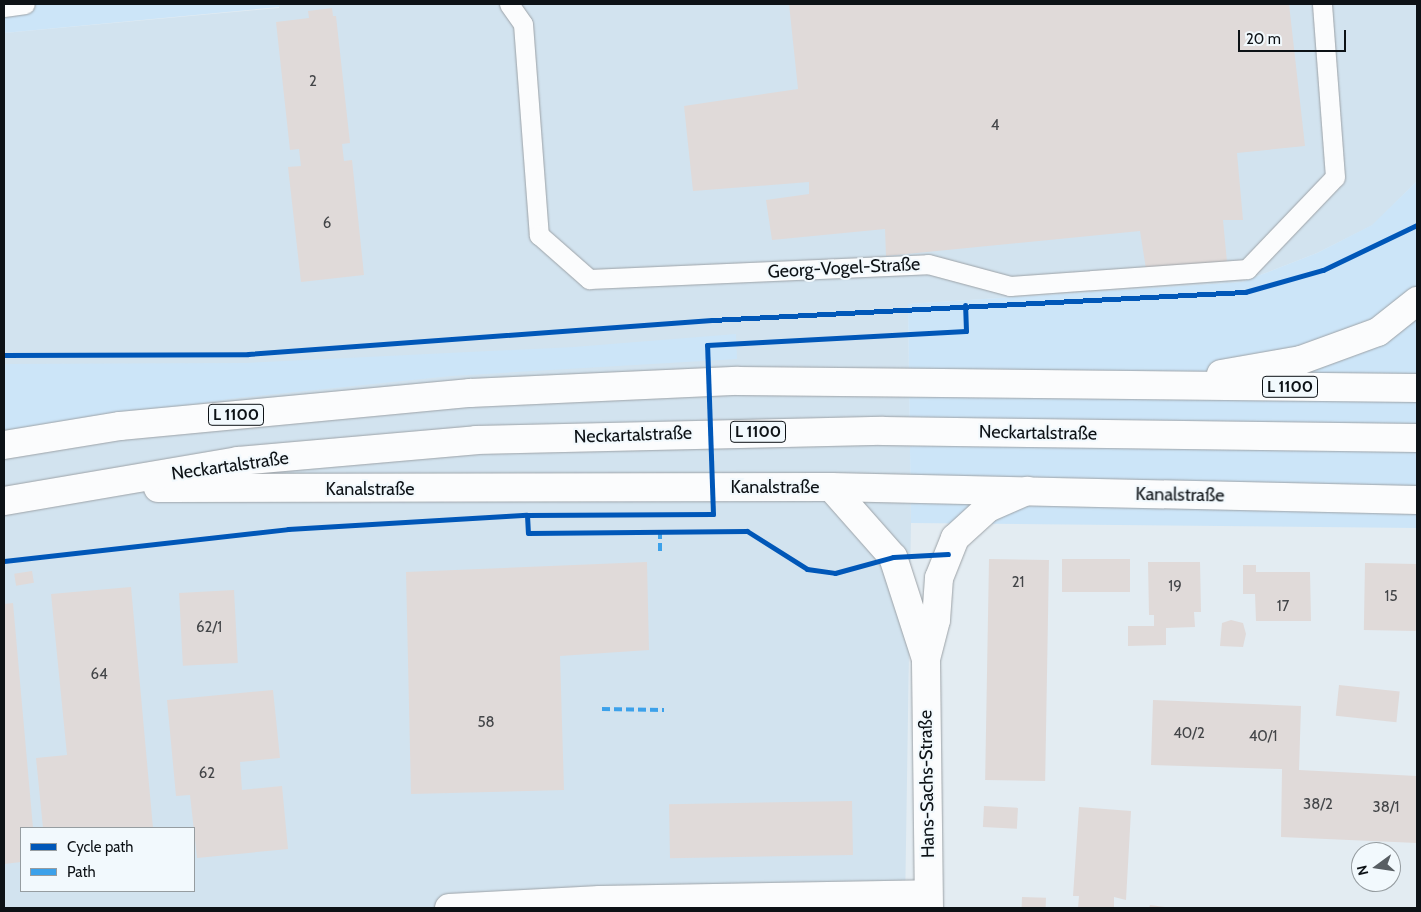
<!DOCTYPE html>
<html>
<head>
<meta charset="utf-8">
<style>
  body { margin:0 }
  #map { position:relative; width:1421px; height:912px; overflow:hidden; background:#e3ecf2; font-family:Cabin,sans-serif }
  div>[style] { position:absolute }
  .built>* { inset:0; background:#d2e3ef }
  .green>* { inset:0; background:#cce5f8 }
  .building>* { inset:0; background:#e0dad9; transform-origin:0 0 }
  .roads { filter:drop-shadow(0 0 1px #9ca2a7) drop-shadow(0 0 1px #9ca2a7) }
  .service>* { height:19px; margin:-9.5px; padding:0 9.5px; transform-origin:9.5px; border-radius:9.5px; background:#fbfcfd }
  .minor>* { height:28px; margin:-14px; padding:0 14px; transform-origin:14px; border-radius:14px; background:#fbfcfd }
  .primary>* { height:28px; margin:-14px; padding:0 14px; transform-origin:14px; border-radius:14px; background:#fbfcfd }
  .quiet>* { height:4px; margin-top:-2px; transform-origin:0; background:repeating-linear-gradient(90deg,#3ca1ea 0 8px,transparent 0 12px) }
  .cycleway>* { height:5px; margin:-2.5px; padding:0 2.5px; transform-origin:2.5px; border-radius:2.5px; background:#0057b8 }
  span { translate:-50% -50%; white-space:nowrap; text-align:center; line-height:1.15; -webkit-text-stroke:4px #f2f9fd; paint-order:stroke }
  .number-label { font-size:15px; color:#434548 }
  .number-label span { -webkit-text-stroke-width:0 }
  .shield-label span { padding:1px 4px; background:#f2f9fd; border:1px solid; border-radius:4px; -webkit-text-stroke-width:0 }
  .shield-label { font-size:16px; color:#0d1216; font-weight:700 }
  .street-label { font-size:18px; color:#0d1216 }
  .frame { position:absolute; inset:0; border:5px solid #0d1216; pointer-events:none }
  .legend { position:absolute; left:20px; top:827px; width:175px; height:65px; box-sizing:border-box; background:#f2f9fd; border:1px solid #969da1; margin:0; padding:6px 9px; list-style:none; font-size:15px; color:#0d1216 }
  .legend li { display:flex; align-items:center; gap:10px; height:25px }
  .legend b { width:25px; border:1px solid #969da1 }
  .north { position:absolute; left:1351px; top:842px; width:50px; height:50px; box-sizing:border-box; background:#f2f9fd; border:1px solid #969da1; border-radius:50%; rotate:256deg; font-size:14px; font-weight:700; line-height:20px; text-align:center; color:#0d1216 }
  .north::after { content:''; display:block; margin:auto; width:18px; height:22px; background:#585e63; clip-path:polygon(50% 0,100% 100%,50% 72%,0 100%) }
  .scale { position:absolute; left:1238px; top:30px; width:108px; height:22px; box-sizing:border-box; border:2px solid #0d1216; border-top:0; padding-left:6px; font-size:15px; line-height:18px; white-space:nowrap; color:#0d1216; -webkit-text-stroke:4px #f2f9fd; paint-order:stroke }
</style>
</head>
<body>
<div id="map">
  <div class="built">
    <div style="clip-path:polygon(evenodd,279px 4px,1417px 4px,1417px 181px,1373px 225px,1317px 253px,1242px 282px,908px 304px,911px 523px,905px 908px,4px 908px,4px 33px,279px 8px,279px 4px,21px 828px,194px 828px,194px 891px,21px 891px,21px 828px)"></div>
  </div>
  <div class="green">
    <div style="clip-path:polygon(4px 4px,279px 4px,279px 7px,4px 33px)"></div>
    <div style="clip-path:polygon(1417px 181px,1417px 528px,911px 523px,908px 304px,1242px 282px,1317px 253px,1372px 225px)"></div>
    <div style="clip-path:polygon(736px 334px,737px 359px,451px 376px,237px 398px,4px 431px,4px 364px,246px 363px,574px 347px)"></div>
  </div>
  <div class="building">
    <div style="clip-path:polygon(789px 4px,1289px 4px,1305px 146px,1237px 153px,1243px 220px,1223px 220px,1227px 262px,1146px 269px,1140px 231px,886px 256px,885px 229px,772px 240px,766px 200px,809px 194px,809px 182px,693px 191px,684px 106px,798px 89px)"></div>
    <div style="clip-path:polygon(332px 8px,333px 16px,336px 16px,350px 143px,342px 144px,344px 161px,352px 160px,364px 275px,301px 282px,288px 167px,301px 166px,299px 149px,290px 150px,276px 22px,309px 18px,308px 11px)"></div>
    <div style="left:989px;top:559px;width:60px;height:221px;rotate:1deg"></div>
    <div style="left:1062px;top:559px;width:68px;height:33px"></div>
    <div style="clip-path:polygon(647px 562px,649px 650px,560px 656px,564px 790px,411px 794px,406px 572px)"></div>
    <div style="clip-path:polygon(1148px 562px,1200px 562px,1201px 612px,1194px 612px,1195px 627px,1166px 628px,1166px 645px,1128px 646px,1128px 626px,1154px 626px,1154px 615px,1149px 615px)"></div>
    <div style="left:1365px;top:563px;width:52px;height:67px;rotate:1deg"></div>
    <div style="clip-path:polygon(1243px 565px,1256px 565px,1256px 572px,1310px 572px,1311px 621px,1256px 621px,1255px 594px,1243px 594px)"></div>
    <div style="left:32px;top:571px;width:12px;height:18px;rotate:81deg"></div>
    <div style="clip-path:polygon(131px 587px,153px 828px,43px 828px,36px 758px,67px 755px,51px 594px)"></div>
    <div style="left:234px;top:590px;width:73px;height:55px;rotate:87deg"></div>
    <div style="clip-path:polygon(13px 603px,33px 828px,21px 828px,21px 862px,4px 864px,4px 604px)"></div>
    <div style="clip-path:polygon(1231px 620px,1243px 623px,1246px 634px,1243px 647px,1220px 646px,1222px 623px)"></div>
    <div style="left:1339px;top:685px;width:61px;height:31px;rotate:6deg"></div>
    <div style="clip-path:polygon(273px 690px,280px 758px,240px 762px,242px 790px,282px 786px,288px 849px,197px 858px,190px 795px,176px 796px,167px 700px)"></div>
    <div style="clip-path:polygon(1153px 700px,1301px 706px,1299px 770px,1417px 776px,1417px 843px,1281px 837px,1282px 769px,1151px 765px)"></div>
    <div style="left:852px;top:801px;width:54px;height:183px;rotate:89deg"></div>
    <div style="left:984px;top:806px;width:34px;height:21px;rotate:3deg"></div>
    <div style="clip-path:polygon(1079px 807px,1131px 811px,1126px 900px,1114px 897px,1114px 908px,1078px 908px,1079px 896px,1073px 896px)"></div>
    <div style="left:1022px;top:897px;width:24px;height:11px;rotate:2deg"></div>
    <div style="clip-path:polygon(1150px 905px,1165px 907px,1165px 908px,1149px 908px)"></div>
  </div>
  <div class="roads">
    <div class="service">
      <div style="left:509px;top:4px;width:24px;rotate:55deg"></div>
      <div style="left:523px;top:24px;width:212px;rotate:85.7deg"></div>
      <div style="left:539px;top:235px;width:67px;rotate:41.3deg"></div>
      <div style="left:589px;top:279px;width:339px;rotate:-2.5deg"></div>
      <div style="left:928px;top:264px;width:85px;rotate:15deg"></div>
      <div style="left:1010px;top:286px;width:238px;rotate:-4.1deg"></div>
      <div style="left:1247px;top:269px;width:127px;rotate:-46.3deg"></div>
      <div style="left:1335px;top:177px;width:173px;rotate:-94.3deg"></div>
      <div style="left:4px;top:7px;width:21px;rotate:-8deg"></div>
    </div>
    <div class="minor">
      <div style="left:831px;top:487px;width:94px;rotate:48.5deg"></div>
      <div style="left:893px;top:557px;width:107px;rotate:72.1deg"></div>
      <div style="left:449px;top:908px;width:151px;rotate:-3deg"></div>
      <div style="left:600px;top:900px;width:328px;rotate:-1deg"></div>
      <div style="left:929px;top:908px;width:249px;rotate:-90.7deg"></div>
      <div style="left:926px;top:659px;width:40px;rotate:-75.6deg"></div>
      <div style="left:936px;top:620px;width:42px;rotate:-85.9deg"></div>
      <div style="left:939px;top:578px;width:43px;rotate:-68.2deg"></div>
      <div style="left:955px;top:538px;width:45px;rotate:-42.3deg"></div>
      <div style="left:988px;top:508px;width:43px;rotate:-23.6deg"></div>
    </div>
    <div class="primary">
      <div style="left:1221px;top:374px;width:81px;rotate:-9.9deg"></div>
      <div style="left:1301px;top:360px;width:82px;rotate:-20deg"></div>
      <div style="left:1378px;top:332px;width:50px;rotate:-38.5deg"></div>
      <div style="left:4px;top:445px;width:118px;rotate:-9.3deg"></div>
      <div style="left:120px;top:426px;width:352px;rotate:-5.4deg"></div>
      <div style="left:470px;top:393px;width:268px;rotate:-2.6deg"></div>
      <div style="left:738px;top:381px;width:679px;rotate:0.59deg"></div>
      <div style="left:158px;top:488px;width:673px;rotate:-0.09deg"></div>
      <div style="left:831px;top:487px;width:586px;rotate:1.27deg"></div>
      <div style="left:4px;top:501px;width:237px;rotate:-9.7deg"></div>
      <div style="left:238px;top:461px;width:239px;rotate:-5deg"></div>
      <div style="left:476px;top:440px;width:407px;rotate:-1.3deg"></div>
      <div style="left:883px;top:431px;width:534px;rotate:0.75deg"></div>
    </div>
  </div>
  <div class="quiet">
    <div style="left:660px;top:551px;width:21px;rotate:-90deg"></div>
    <div style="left:602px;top:709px;width:62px;rotate:0.9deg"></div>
  </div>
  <div class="cycleway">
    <div style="left:4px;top:355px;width:244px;rotate:-0.2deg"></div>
    <div style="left:248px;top:354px;width:465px;rotate:-4.2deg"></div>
    <div style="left:712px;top:320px;width:534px;rotate:-3.01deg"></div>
    <div style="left:1245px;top:292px;width:81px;rotate:-15.8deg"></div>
    <div style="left:1323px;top:270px;width:104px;rotate:-25.6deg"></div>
    <div style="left:527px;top:515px;width:186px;rotate:-0.3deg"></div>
    <div style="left:713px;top:514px;width:169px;rotate:-92deg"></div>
    <div style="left:707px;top:345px;width:259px;rotate:-3.1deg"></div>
    <div style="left:966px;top:331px;width:26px;rotate:-92deg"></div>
    <div style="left:4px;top:561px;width:286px;rotate:-6.4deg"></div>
    <div style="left:288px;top:529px;width:239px;rotate:-3.4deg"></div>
    <div style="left:527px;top:515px;width:18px;rotate:87deg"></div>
    <div style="left:528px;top:533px;width:219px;rotate:-0.5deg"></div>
    <div style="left:747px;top:531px;width:71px;rotate:32.3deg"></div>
    <div style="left:807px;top:569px;width:28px;rotate:8deg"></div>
    <div style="left:835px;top:573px;width:60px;rotate:-15.4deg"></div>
    <div style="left:893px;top:557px;width:55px;rotate:-3.1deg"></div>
  </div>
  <div class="number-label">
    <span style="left:313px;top:82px">2</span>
    <span style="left:995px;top:126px">4</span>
    <span style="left:327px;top:224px">6</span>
    <span style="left:1018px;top:583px">21</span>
    <span style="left:1175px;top:587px">19</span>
    <span style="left:1391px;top:597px">15</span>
    <span style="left:1283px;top:607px">17</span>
    <span style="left:209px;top:628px">62/1</span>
    <span style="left:99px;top:675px">64</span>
    <span style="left:486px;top:723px">58</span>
    <span style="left:1189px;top:734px">40/2</span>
    <span style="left:1263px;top:737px">40/1</span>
    <span style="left:207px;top:774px">62</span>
    <span style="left:1318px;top:805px">38/2</span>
    <span style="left:1386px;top:808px">38/1</span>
  </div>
  <div class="shield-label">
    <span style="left:1290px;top:387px">L 1100</span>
    <span style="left:236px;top:415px">L 1100</span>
    <span style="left:758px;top:432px">L 1100</span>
  </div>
  <div class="street-label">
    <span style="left:844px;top:268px;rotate:-3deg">Georg-Vogel-Straße</span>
    <span style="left:1038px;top:433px;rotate:1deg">Neckartalstraße</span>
    <span style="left:633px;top:435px;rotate:-2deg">Neckartalstraße</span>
    <span style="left:230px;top:466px;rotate:-8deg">Neckartalstraße</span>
    <span style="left:775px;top:487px">Kanalstraße</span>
    <span style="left:370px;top:489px">Kanalstraße</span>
    <span style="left:1180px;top:495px;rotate:1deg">Kanalstraße</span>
    <span style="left:927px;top:784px;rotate:-91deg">Hans-Sachs-Straße</span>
  </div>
  <div class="frame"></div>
  <ul class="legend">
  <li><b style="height:6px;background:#0057b8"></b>Cycle path</li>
  <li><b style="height:6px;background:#3ca1ea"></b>Path</li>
  </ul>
  <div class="north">N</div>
  <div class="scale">20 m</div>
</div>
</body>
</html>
